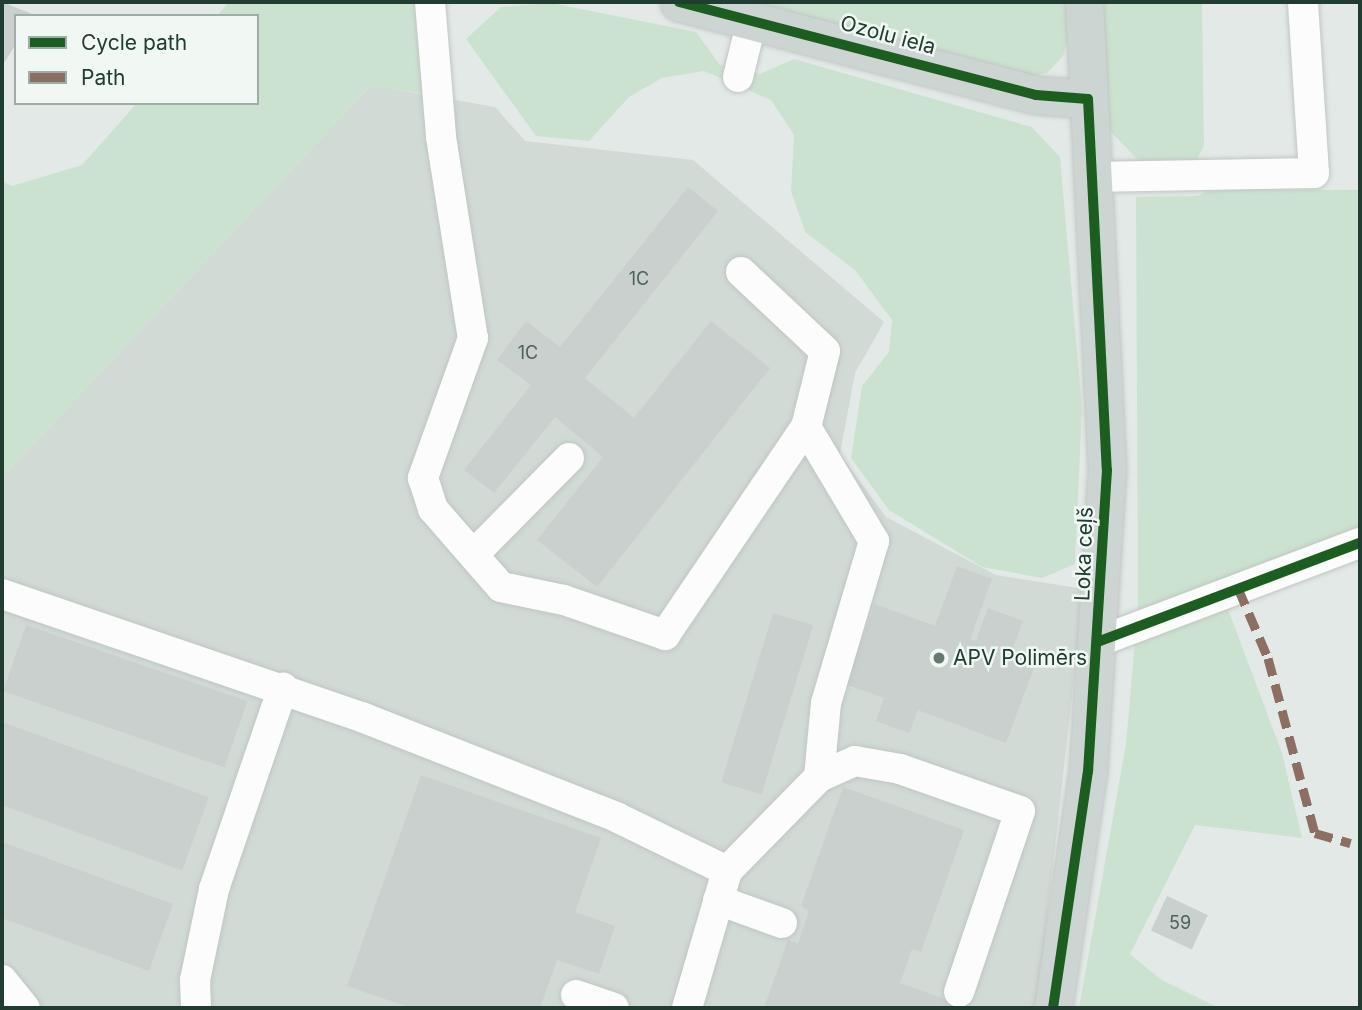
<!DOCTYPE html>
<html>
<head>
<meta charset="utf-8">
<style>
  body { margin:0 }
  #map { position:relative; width:1362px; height:1010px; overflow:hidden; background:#e3e9e6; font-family:Inter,sans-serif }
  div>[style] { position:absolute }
  .built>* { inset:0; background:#d1dad5 }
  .green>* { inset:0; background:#cce2d0 }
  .building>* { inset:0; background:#cad0cd; transform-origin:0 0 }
  .roads { filter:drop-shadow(0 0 2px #c0c6c3) drop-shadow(0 0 2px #c0c6c3) }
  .minor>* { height:30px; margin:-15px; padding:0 15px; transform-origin:15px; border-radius:15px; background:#fbfcfb }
  .major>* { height:37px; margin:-18.5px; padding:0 18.5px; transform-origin:18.5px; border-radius:18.5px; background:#cdd5d2 }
  .quiet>* { height:9px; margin-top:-4.5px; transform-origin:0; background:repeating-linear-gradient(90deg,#8d6e63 0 18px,transparent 0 27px) }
  .cycleway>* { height:10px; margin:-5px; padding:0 5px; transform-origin:5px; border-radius:5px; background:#1b5e20 }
  .dots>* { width:19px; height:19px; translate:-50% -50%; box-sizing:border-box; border:4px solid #f1f8f4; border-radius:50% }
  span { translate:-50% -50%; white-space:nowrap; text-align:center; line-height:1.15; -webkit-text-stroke:5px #f1f8f4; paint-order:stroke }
  .number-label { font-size:18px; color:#4c6259 }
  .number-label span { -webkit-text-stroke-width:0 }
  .street-label { font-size:21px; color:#213c31 }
  .poi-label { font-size:21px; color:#213c31 }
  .left { translate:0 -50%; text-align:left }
  .frame { position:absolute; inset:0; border:4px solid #213c31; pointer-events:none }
  .legend { position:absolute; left:14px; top:14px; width:245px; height:91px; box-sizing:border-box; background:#f1f8f4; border:2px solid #9eada6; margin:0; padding:9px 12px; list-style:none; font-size:21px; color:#213c31 }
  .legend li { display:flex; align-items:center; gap:14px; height:35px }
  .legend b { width:35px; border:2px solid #9eada6 }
</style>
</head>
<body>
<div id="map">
  <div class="built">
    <div style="clip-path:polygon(371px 85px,495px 107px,525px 141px,693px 160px,884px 322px,855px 373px,840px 454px,886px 517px,996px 575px,1084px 589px,1037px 1008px,2px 1008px,2px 477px)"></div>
  </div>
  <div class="green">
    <div style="clip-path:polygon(229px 2px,419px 2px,428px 94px,370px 86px,2px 477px,2px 181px,12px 186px,82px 165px,137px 103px,257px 103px,257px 16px,217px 16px)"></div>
    <div style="clip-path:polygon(727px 2px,1070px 2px,1071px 28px,1063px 56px,1048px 72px,1027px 79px)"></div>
    <div style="clip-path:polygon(1102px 2px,1202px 2px,1204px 146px,1193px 166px,1142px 164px,1107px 128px)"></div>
    <div style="clip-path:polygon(551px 3px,696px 32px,720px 65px,760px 74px,794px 59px,1032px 127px,1060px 157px,1082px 407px,1075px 564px,1042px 578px,982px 567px,889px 510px,851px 458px,862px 386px,889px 352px,892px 320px,855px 270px,805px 232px,791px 191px,794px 135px,771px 100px,704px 71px,662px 78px,629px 97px,589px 141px,536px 136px,466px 39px,501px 7px)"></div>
    <div style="clip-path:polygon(1211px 189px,1360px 190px,1360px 528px,1219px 585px,1282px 753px,1302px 838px,1195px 825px,1130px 954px,1160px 979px,1219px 1008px,1079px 1008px,1126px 744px,1138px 605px,1136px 197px,1198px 196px)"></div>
  </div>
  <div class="building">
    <div style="clip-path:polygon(2px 2px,37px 16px,16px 16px,16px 44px,2px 66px)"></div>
    <div style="clip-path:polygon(688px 187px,718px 211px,585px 378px,634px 418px,711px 321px,770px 368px,597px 587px,537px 540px,603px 457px,555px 417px,494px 493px,464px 470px,531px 385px,497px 360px,526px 321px,560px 347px)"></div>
    <div style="clip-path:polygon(957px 566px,992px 579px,970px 639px,976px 641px,988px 608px,1023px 621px,1011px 653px,1036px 662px,1006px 743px,918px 710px,909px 733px,876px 721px,884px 698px,845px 684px,875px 604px,935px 626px)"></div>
    <div style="left:773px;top:613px;width:42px;height:177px;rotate:17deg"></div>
    <div style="left:26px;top:625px;width:234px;height:70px;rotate:19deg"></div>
    <div style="left:2px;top:722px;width:220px;height:78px;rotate:20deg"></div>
    <div style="clip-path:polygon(421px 775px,601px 838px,575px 912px,615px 926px,599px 974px,557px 960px,540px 1008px,411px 1008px,347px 986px)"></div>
    <div style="clip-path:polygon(843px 787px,964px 830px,921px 952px,912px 949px,900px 983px,970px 1008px,764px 1008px,788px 940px,798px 944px,809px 911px,801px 906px)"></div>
    <div style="clip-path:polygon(2px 842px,173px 904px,149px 971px,2px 918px)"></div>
    <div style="left:1167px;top:896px;width:45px;height:38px;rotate:25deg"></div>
  </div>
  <div class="roads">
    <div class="minor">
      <div style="left:430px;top:2px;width:135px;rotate:85.3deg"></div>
      <div style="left:441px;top:137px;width:204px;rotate:81deg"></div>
      <div style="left:473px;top:338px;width:149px;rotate:109.7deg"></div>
      <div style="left:423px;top:478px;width:33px;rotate:72deg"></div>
      <div style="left:433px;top:509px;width:103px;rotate:48.9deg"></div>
      <div style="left:501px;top:587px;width:64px;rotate:11.7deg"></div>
      <div style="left:564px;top:600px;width:107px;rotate:19.1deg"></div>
      <div style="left:665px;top:635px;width:251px;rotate:-55.9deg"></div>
      <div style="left:738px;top:77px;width:59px;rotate:-76.2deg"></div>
      <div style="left:1092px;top:177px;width:222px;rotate:-1deg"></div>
      <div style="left:1314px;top:173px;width:171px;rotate:-93.7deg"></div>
      <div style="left:741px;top:272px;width:115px;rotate:43.2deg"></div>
      <div style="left:825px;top:351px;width:78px;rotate:104deg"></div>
      <div style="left:806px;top:427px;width:133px;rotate:59.2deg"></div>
      <div style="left:874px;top:541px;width:169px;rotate:106.5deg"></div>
      <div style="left:826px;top:703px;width:74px;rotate:95.4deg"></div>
      <div style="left:474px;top:554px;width:135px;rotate:-45.3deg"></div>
      <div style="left:2px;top:594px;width:383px;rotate:18.9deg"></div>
      <div style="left:364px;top:718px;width:271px;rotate:21.4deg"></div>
      <div style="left:616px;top:817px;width:123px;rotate:25.9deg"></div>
      <div style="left:727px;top:871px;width:132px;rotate:-45.6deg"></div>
      <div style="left:819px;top:777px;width:39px;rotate:-24deg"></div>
      <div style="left:855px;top:761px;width:46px;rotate:10.1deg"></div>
      <div style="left:900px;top:769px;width:127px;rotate:19.3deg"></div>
      <div style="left:1020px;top:811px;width:191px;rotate:108.6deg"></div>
      <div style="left:1100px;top:641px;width:278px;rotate:-20.7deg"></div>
      <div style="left:718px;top:900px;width:68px;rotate:19.8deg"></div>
      <div style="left:2px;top:980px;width:36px;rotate:51deg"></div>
      <div style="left:576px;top:995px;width:40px;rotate:18.9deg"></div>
      <div style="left:196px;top:1008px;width:28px;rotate:-92deg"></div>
      <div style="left:195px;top:980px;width:93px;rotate:-78.2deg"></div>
      <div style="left:214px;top:889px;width:213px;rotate:-71.1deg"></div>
      <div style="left:687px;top:1008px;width:143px;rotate:-73.7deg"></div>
    </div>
    <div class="major">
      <div style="left:679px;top:2px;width:369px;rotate:14.6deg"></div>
      <div style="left:1036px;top:95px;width:52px;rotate:4.4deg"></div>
      <div style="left:1053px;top:1008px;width:240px;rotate:-81.6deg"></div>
      <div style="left:1088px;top:771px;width:302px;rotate:-86.4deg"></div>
      <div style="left:1107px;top:470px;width:469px;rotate:-92.8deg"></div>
    </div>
  </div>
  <div class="quiet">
    <div style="left:1238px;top:588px;width:76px;rotate:66.8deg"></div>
    <div style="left:1268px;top:658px;width:181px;rotate:75deg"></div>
    <div style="left:1315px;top:833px;width:37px;rotate:16deg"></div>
  </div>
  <div class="cycleway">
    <div style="left:679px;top:2px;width:369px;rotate:14.6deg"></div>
    <div style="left:1036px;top:95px;width:52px;rotate:4.4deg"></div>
    <div style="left:1088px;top:99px;width:371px;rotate:87.1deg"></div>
    <div style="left:1107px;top:470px;width:302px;rotate:93.6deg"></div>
    <div style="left:1088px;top:771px;width:240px;rotate:98.4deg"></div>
    <div style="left:1100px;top:641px;width:278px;rotate:-20.7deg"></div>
  </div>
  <div class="dots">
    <div style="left:939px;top:658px;background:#657970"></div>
  </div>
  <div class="number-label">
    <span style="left:639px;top:279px">1C</span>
    <span style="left:528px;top:353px">1C</span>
    <span style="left:1180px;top:923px">59</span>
  </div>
  <div class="street-label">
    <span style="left:888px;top:35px;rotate:15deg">Ozolu iela</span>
    <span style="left:1084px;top:554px;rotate:-88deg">Loka ceļš</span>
  </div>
  <div class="poi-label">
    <span class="left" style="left:953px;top:658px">APV Polimērs</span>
  </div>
  <div class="frame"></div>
  <ul class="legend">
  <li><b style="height:9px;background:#1b5e20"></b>Cycle path</li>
  <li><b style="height:9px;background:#8d6e63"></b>Path</li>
  </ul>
</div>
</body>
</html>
